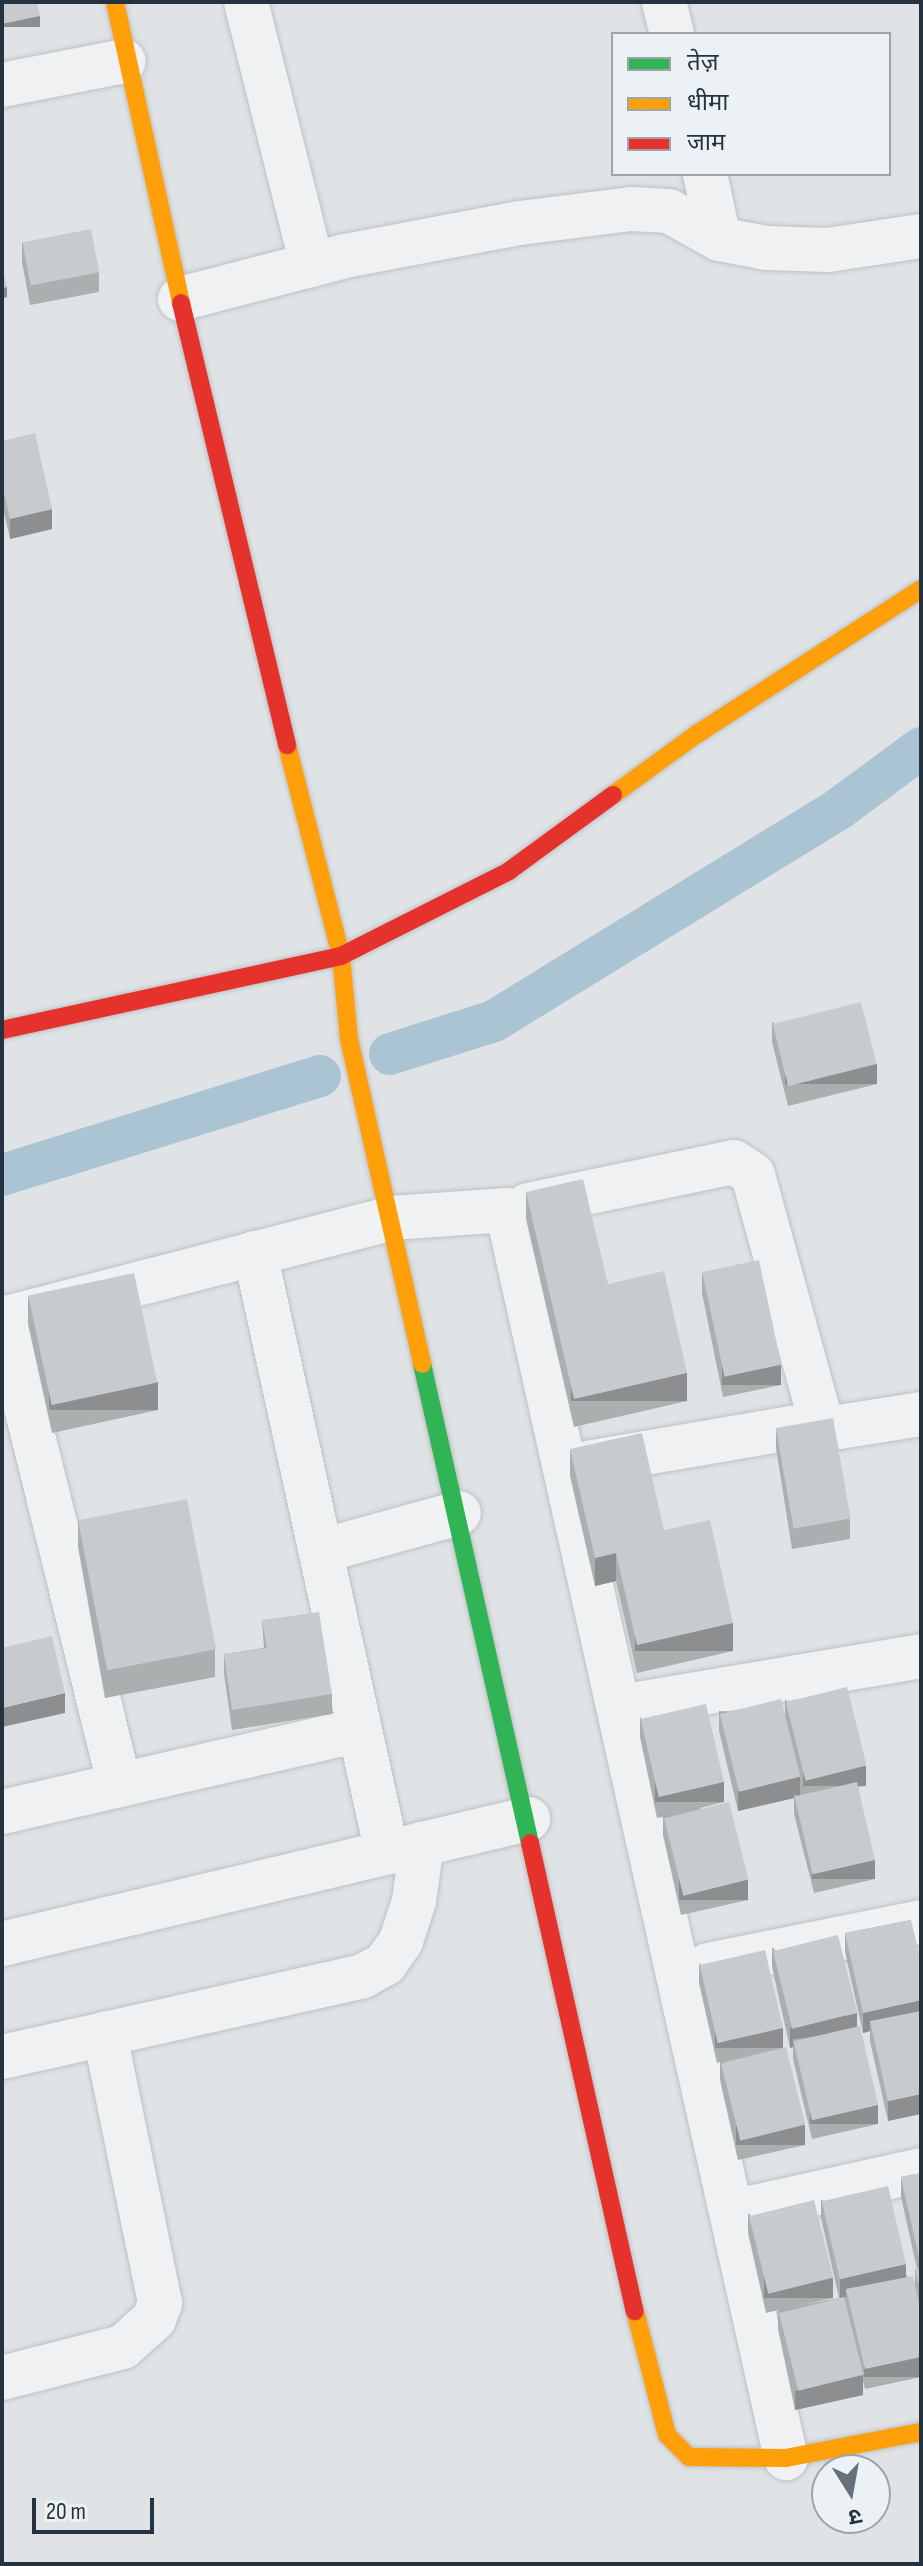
<!DOCTYPE html>
<html>
<head>
<meta charset="utf-8">
<style>
  body { margin:0 }
  #map { position:relative; width:923px; height:2566px; overflow:hidden; background:#e0e3e5; font-family:"Sofia Sans Condensed","Noto Sans Devanagari",sans-serif }
  div>[style] { position:absolute }
  .canal>* { height:42px; margin:-21px; padding:0 21px; transform-origin:21px; border-radius:21px; background:#abc4d3 }
  .roads { filter:drop-shadow(0 0 2px #bec1c3) drop-shadow(0 0 2px #bec1c3) }
  .street>* { height:44px; margin:-22px; padding:0 22px; transform-origin:22px; border-radius:22px; background:#eff1f2 }
  .fast>* { height:18px; margin:-9px; padding:0 9px; transform-origin:9px; border-radius:9px; background:#30b455 }
  .slow>* { height:18px; margin:-9px; padding:0 9px; transform-origin:9px; border-radius:9px; background:#ff9f0a }
  .jam>* { height:18px; margin:-9px; padding:0 9px; transform-origin:9px; border-radius:9px; background:#e5322d }
  .wall>* { inset:0; background:#acafb0 }
  .shaded-wall>* { inset:0; background:#8c8e90; transform-origin:0 0 }
  .building>* { inset:0; background:#c8cbcd; transform-origin:0 0 }
  span { translate:-50% -50%; white-space:nowrap; text-align:center; line-height:1.15; -webkit-text-stroke:8px #ecf1f5; paint-order:stroke }
  .frame { position:absolute; inset:0; border:4px solid #25323f; pointer-events:none }
  .legend { position:absolute; left:611px; top:32px; width:280px; height:144px; box-sizing:border-box; background:#ecf1f5; border:2px solid #9ca5ac; margin:0; padding:10px 14px; list-style:none; font-size:24px; color:#25323f }
  .legend li { display:flex; align-items:center; gap:16px; height:40px }
  .legend b { width:40px; border:2px solid #9ca5ac }
  .north { position:absolute; left:811px; top:2454px; width:80px; height:80px; box-sizing:border-box; background:#ecf1f5; border:2px solid #9ca5ac; border-radius:50%; rotate:169deg; font-size:22px; font-weight:700; line-height:32px; text-align:center; color:#25323f }
  .north::after { content:''; display:block; margin:auto; width:28px; height:36px; background:#667079; clip-path:polygon(50% 0,100% 100%,50% 72%,0 100%) }
  .scale { position:absolute; left:32px; top:2498px; width:122px; height:36px; box-sizing:border-box; border:4px solid #25323f; border-top:0; padding-left:10px; font-size:24px; line-height:28px; white-space:nowrap; color:#25323f; -webkit-text-stroke:6px #ecf1f5; paint-order:stroke }
</style>
</head>
<body>
<div id="map">
  <div class="canal">
    <div style="left:390px;top:1054px;width:109px;rotate:-17.6deg"></div>
    <div style="left:494px;top:1021px;width:406px;rotate:-31.6deg"></div>
    <div style="left:840px;top:808px;width:101px;rotate:-36.5deg"></div>
    <div style="left:2px;top:1175px;width:333px;rotate:-17.3deg"></div>
  </div>
  <div class="roads">
    <div class="street">
      <div style="left:246px;top:2px;width:271px;rotate:75.9deg"></div>
      <div style="left:664px;top:2px;width:33px;rotate:76deg"></div>
      <div style="left:2px;top:85px;width:124px;rotate:-11.1deg"></div>
      <div style="left:705px;top:174px;width:66px;rotate:77.8deg"></div>
      <div style="left:180px;top:299px;width:171px;rotate:-14.6deg"></div>
      <div style="left:345px;top:256px;width:178px;rotate:-10.7deg"></div>
      <div style="left:520px;top:223px;width:112px;rotate:-7.2deg"></div>
      <div style="left:631px;top:209px;width:38px;rotate:3deg"></div>
      <div style="left:669px;top:211px;width:57px;rotate:29.2deg"></div>
      <div style="left:719px;top:239px;width:49px;rotate:10.6deg"></div>
      <div style="left:767px;top:248px;width:61px;rotate:1.9deg"></div>
      <div style="left:828px;top:250px;width:94px;rotate:-8.6deg"></div>
      <div style="left:528px;top:1205px;width:210px;rotate:-11.8deg"></div>
      <div style="left:734px;top:1162px;width:23px;rotate:34deg"></div>
      <div style="left:753px;top:1175px;width:242px;rotate:74.6deg"></div>
      <div style="left:817px;top:1408px;width:19px;rotate:115deg"></div>
      <div style="left:809px;top:1425px;width:225px;rotate:170.3deg"></div>
      <div style="left:255px;top:1253px;width:614px;rotate:77.59deg"></div>
      <div style="left:4px;top:1318px;width:481px;rotate:76.1deg"></div>
      <div style="left:2px;top:1319px;width:403px;rotate:-14.5deg"></div>
      <div style="left:392px;top:1218px;width:115px;rotate:-4deg"></div>
      <div style="left:507px;top:1210px;width:1279px;rotate:77.4deg"></div>
      <div style="left:809px;top:1425px;width:30px;rotate:4deg"></div>
      <div style="left:839px;top:1427px;width:83px;rotate:-9deg"></div>
      <div style="left:321px;top:1551px;width:143px;rotate:-15.4deg"></div>
      <div style="left:620px;top:1707px;width:305px;rotate:-9.6deg"></div>
      <div style="left:2px;top:1812px;width:367px;rotate:-12.9deg"></div>
      <div style="left:2px;top:1944px;width:541px;rotate:-13.37deg"></div>
      <div style="left:708px;top:1965px;width:217px;rotate:-11.4deg"></div>
      <div style="left:2px;top:2057px;width:370px;rotate:-12.6deg"></div>
      <div style="left:363px;top:1976px;width:25px;rotate:-29deg"></div>
      <div style="left:385px;top:1964px;width:28px;rotate:-55deg"></div>
      <div style="left:401px;top:1941px;width:42px;rotate:-72deg"></div>
      <div style="left:414px;top:1901px;width:58px;rotate:-82deg"></div>
      <div style="left:732px;top:2212px;width:194px;rotate:-12.5deg"></div>
      <div style="left:2px;top:2378px;width:125px;rotate:-14.4deg"></div>
      <div style="left:123px;top:2347px;width:42px;rotate:-42.1deg"></div>
      <div style="left:154px;top:2319px;width:17px;rotate:-69deg"></div>
      <div style="left:160px;top:2303px;width:275px;rotate:-101.6deg"></div>
    </div>
    <div class="fast">
      <div style="left:422px;top:1364px;width:491px;rotate:77.3deg"></div>
    </div>
    <div class="slow">
      <div style="left:115px;top:2px;width:308px;rotate:77.6deg"></div>
      <div style="left:287px;top:745px;width:218px;rotate:75.6deg"></div>
      <div style="left:341px;top:956px;width:83px;rotate:84.5deg"></div>
      <div style="left:349px;top:1039px;width:333px;rotate:77.3deg"></div>
      <div style="left:613px;top:795px;width:104px;rotate:-36deg"></div>
      <div style="left:697px;top:734px;width:267px;rotate:-32.9deg"></div>
      <div style="left:635px;top:2311px;width:128px;rotate:75.5deg"></div>
      <div style="left:667px;top:2435px;width:31px;rotate:45deg"></div>
      <div style="left:689px;top:2457px;width:97px;rotate:0.6deg"></div>
      <div style="left:786px;top:2458px;width:137px;rotate:-10.9deg"></div>
    </div>
    <div class="jam">
      <div style="left:181px;top:303px;width:455px;rotate:76.5deg"></div>
      <div style="left:2px;top:1030px;width:347px;rotate:-12.3deg"></div>
      <div style="left:341px;top:956px;width:188px;rotate:-26.8deg"></div>
      <div style="left:509px;top:871px;width:129px;rotate:-36.2deg"></div>
      <div style="left:530px;top:1843px;width:480px;rotate:77.4deg"></div>
    </div>
  </div>
  <div class="wall">
    <div style="clip-path:polygon(22px 242px,99px 272px,99px 292px,30px 305px,22px 262px)"></div>
    <div style="clip-path:polygon(2px 441px,52px 529px,10px 539px,2px 504px)"></div>
    <div style="clip-path:polygon(772px 1022px,877px 1084px,788px 1106px,772px 1042px)"></div>
    <div style="clip-path:polygon(526px 1192px,608px 1284px,687px 1401px,574px 1427px,526px 1219px)"></div>
    <div style="clip-path:polygon(702px 1273px,781px 1385px,723px 1397px,702px 1293px)"></div>
    <div style="clip-path:polygon(28px 1296px,158px 1410px,52px 1433px,28px 1324px)"></div>
    <div style="clip-path:polygon(776px 1428px,850px 1519px,850px 1539px,792px 1549px,776px 1448px)"></div>
    <div style="clip-path:polygon(570px 1449px,664px 1530px,733px 1651px,637px 1673px,616px 1581px,595px 1586px,570px 1476px)"></div>
    <div style="clip-path:polygon(78px 1520px,215px 1649px,215px 1677px,105px 1698px,78px 1547px)"></div>
    <div style="clip-path:polygon(262px 1620px,332px 1694px,332px 1714px,232px 1730px,224px 1674px,224px 1654px,264px 1648px)"></div>
    <div style="clip-path:polygon(785px 1699px,866px 1786px,858px 1787px,875px 1879px,814px 1893px,794px 1814px,794px 1798px,738px 1811px,719px 1731px,719px 1711px,785px 1715px)"></div>
    <div style="clip-path:polygon(640px 1717px,724px 1802px,700px 1808px,748px 1900px,681px 1915px,663px 1835px,663px 1817px,657px 1818px,640px 1737px)"></div>
    <div style="clip-path:polygon(911px 1920px,888px 2121px,870px 2041px,870px 2031px,863px 2033px,845px 1952px,845px 1933px)"></div>
    <div style="clip-path:polygon(772px 1947px,857px 2026px,878px 2124px,812px 2139px,793px 2059px,793px 2047px,790px 2048px,772px 1967px)"></div>
    <div style="clip-path:polygon(699px 1963px,783px 2048px,805px 2145px,738px 2160px,720px 2080px,720px 2062px,717px 2063px,699px 1983px)"></div>
    <div style="clip-path:polygon(921px 2173px,921px 2377px,865px 2389px,863px 2381px,863px 2395px,795px 2410px,778px 2329px,778px 2310px,766px 2313px,748px 2233px,748px 2213px,833px 2298px,801px 2305px,839px 2298px,821px 2218px,821px 2199px,915px 2283px,915px 2269px,917px 2269px,901px 2197px,901px 2177px)"></div>
  </div>
  <div class="shaded-wall">
    <div style="left:40px;top:16px;width:11px;height:39px;rotate:90deg"></div>
    <div style="clip-path:polygon(7px 287px,7px 297px,2px 299px,2px 288px)"></div>
    <div style="clip-path:polygon(52px 509px,52px 529px,10px 539px,10px 519px)"></div>
    <div style="left:877px;top:1064px;width:20px;height:92px;rotate:90deg"></div>
    <div style="left:781px;top:1365px;width:20px;height:59px;rotate:90deg"></div>
    <div style="left:687px;top:1373px;width:28px;height:116px;rotate:90deg"></div>
    <div style="left:158px;top:1382px;width:28px;height:109px;rotate:90deg"></div>
    <div style="clip-path:polygon(616px 1553px,616px 1581px,595px 1586px,595px 1558px)"></div>
    <div style="left:733px;top:1623px;width:28px;height:98px;rotate:90deg"></div>
    <div style="clip-path:polygon(65px 1693px,65px 1713px,2px 1727px,2px 1708px)"></div>
    <div style="left:866px;top:1766px;width:20px;height:63px;rotate:90deg"></div>
    <div style="clip-path:polygon(800px 1777px,800px 1797px,794px 1794px,794px 1798px,738px 1811px,738px 1791px)"></div>
    <div style="left:724px;top:1782px;width:20px;height:69px;rotate:90deg"></div>
    <div style="left:875px;top:1860px;width:19px;height:63px;rotate:90deg"></div>
    <div style="left:748px;top:1880px;width:20px;height:69px;rotate:90deg"></div>
    <div style="clip-path:polygon(921px 2000px,921px 2020px,870px 2021px,870px 2031px,863px 2033px,863px 2013px)"></div>
    <div style="clip-path:polygon(857px 2013px,857px 2033px,793px 2039px,793px 2047px,790px 2048px,790px 2028px)"></div>
    <div style="left:783px;top:2028px;width:20px;height:68px;rotate:90deg"></div>
    <div style="clip-path:polygon(921px 2094px,921px 2114px,888px 2121px,888px 2101px)"></div>
    <div style="left:878px;top:2105px;width:19px;height:68px;rotate:90deg"></div>
    <div style="left:805px;top:2125px;width:20px;height:69px;rotate:90deg"></div>
    <div style="left:921px;top:2257px;width:20px;height:2px;rotate:90deg"></div>
    <div style="clip-path:polygon(906px 2264px,906px 2284px,846px 2289px,846px 2297px,840px 2299px,840px 2279px)"></div>
    <div style="left:833px;top:2278px;width:20px;height:69px;rotate:90deg"></div>
    <div style="left:921px;top:2357px;width:20px;height:57px;rotate:90deg"></div>
    <div style="clip-path:polygon(863px 2375px,863px 2395px,795px 2410px,795px 2391px)"></div>
  </div>
  <div class="building">
    <div style="clip-path:polygon(2px 2px,37px 2px,40px 16px,2px 24px)"></div>
    <div style="left:91px;top:229px;width:44px;height:70px;rotate:79deg"></div>
    <div style="clip-path:polygon(2px 267px,7px 287px,2px 288px)"></div>
    <div style="clip-path:polygon(35px 433px,52px 509px,10px 519px,2px 484px,2px 441px)"></div>
    <div style="left:861px;top:1002px;width:64px;height:91px;rotate:76deg"></div>
    <div style="clip-path:polygon(583px 1179px,608px 1284px,664px 1271px,687px 1373px,574px 1399px,526px 1192px)"></div>
    <div style="left:759px;top:1260px;width:107px;height:58px;rotate:78deg"></div>
    <div style="left:134px;top:1273px;width:112px;height:108px;rotate:78deg"></div>
    <div style="left:833px;top:1418px;width:102px;height:58px;rotate:80deg"></div>
    <div style="clip-path:polygon(642px 1433px,664px 1530px,710px 1520px,733px 1623px,637px 1645px,616px 1553px,595px 1558px,570px 1449px)"></div>
    <div style="left:187px;top:1499px;width:153px;height:111px;rotate:79deg"></div>
    <div style="clip-path:polygon(319px 1612px,332px 1694px,232px 1710px,224px 1654px,267px 1648px,262px 1620px)"></div>
    <div style="clip-path:polygon(52px 1636px,65px 1693px,2px 1708px,2px 1648px)"></div>
    <div style="left:847px;top:1687px;width:81px;height:63px;rotate:76deg"></div>
    <div style="left:781px;top:1699px;width:80px;height:63px;rotate:76deg"></div>
    <div style="left:706px;top:1704px;width:80px;height:67px;rotate:77deg"></div>
    <div style="left:857px;top:1782px;width:80px;height:64px;rotate:77deg"></div>
    <div style="left:729px;top:1802px;width:80px;height:67px;rotate:76deg"></div>
    <div style="clip-path:polygon(911px 1920px,921px 1962px,921px 2000px,863px 2013px,845px 1933px)"></div>
    <div style="left:838px;top:1935px;width:80px;height:67px;rotate:76deg"></div>
    <div style="left:765px;top:1950px;width:80px;height:67px;rotate:77deg"></div>
    <div style="clip-path:polygon(921px 2011px,921px 2094px,888px 2101px,870px 2021px)"></div>
    <div style="left:860px;top:2026px;width:81px;height:68px;rotate:77deg"></div>
    <div style="left:786px;top:2047px;width:80px;height:67px;rotate:76deg"></div>
    <div style="clip-path:polygon(921px 2173px,921px 2257px,919px 2258px,901px 2177px)"></div>
    <div style="left:888px;top:2186px;width:80px;height:68px;rotate:77deg"></div>
    <div style="left:814px;top:2200px;width:80px;height:67px;rotate:76deg"></div>
    <div style="clip-path:polygon(921px 2268px,921px 2294px,915px 2269px)"></div>
    <div style="clip-path:polygon(913px 2276px,921px 2311px,921px 2357px,865px 2369px,846px 2289px)"></div>
    <div style="left:844px;top:2297px;width:80px;height:67px;rotate:76deg"></div>
  </div>
  <div class="frame"></div>
  <ul class="legend">
  <li><b style="height:10px;background:#30b455"></b>तेज़</li>
  <li><b style="height:10px;background:#ff9f0a"></b>धीमा</li>
  <li><b style="height:10px;background:#e5322d"></b>जाम</li>
  </ul>
  <div class="north">उ</div>
  <div class="scale">20 m</div>
</div>
</body>
</html>
